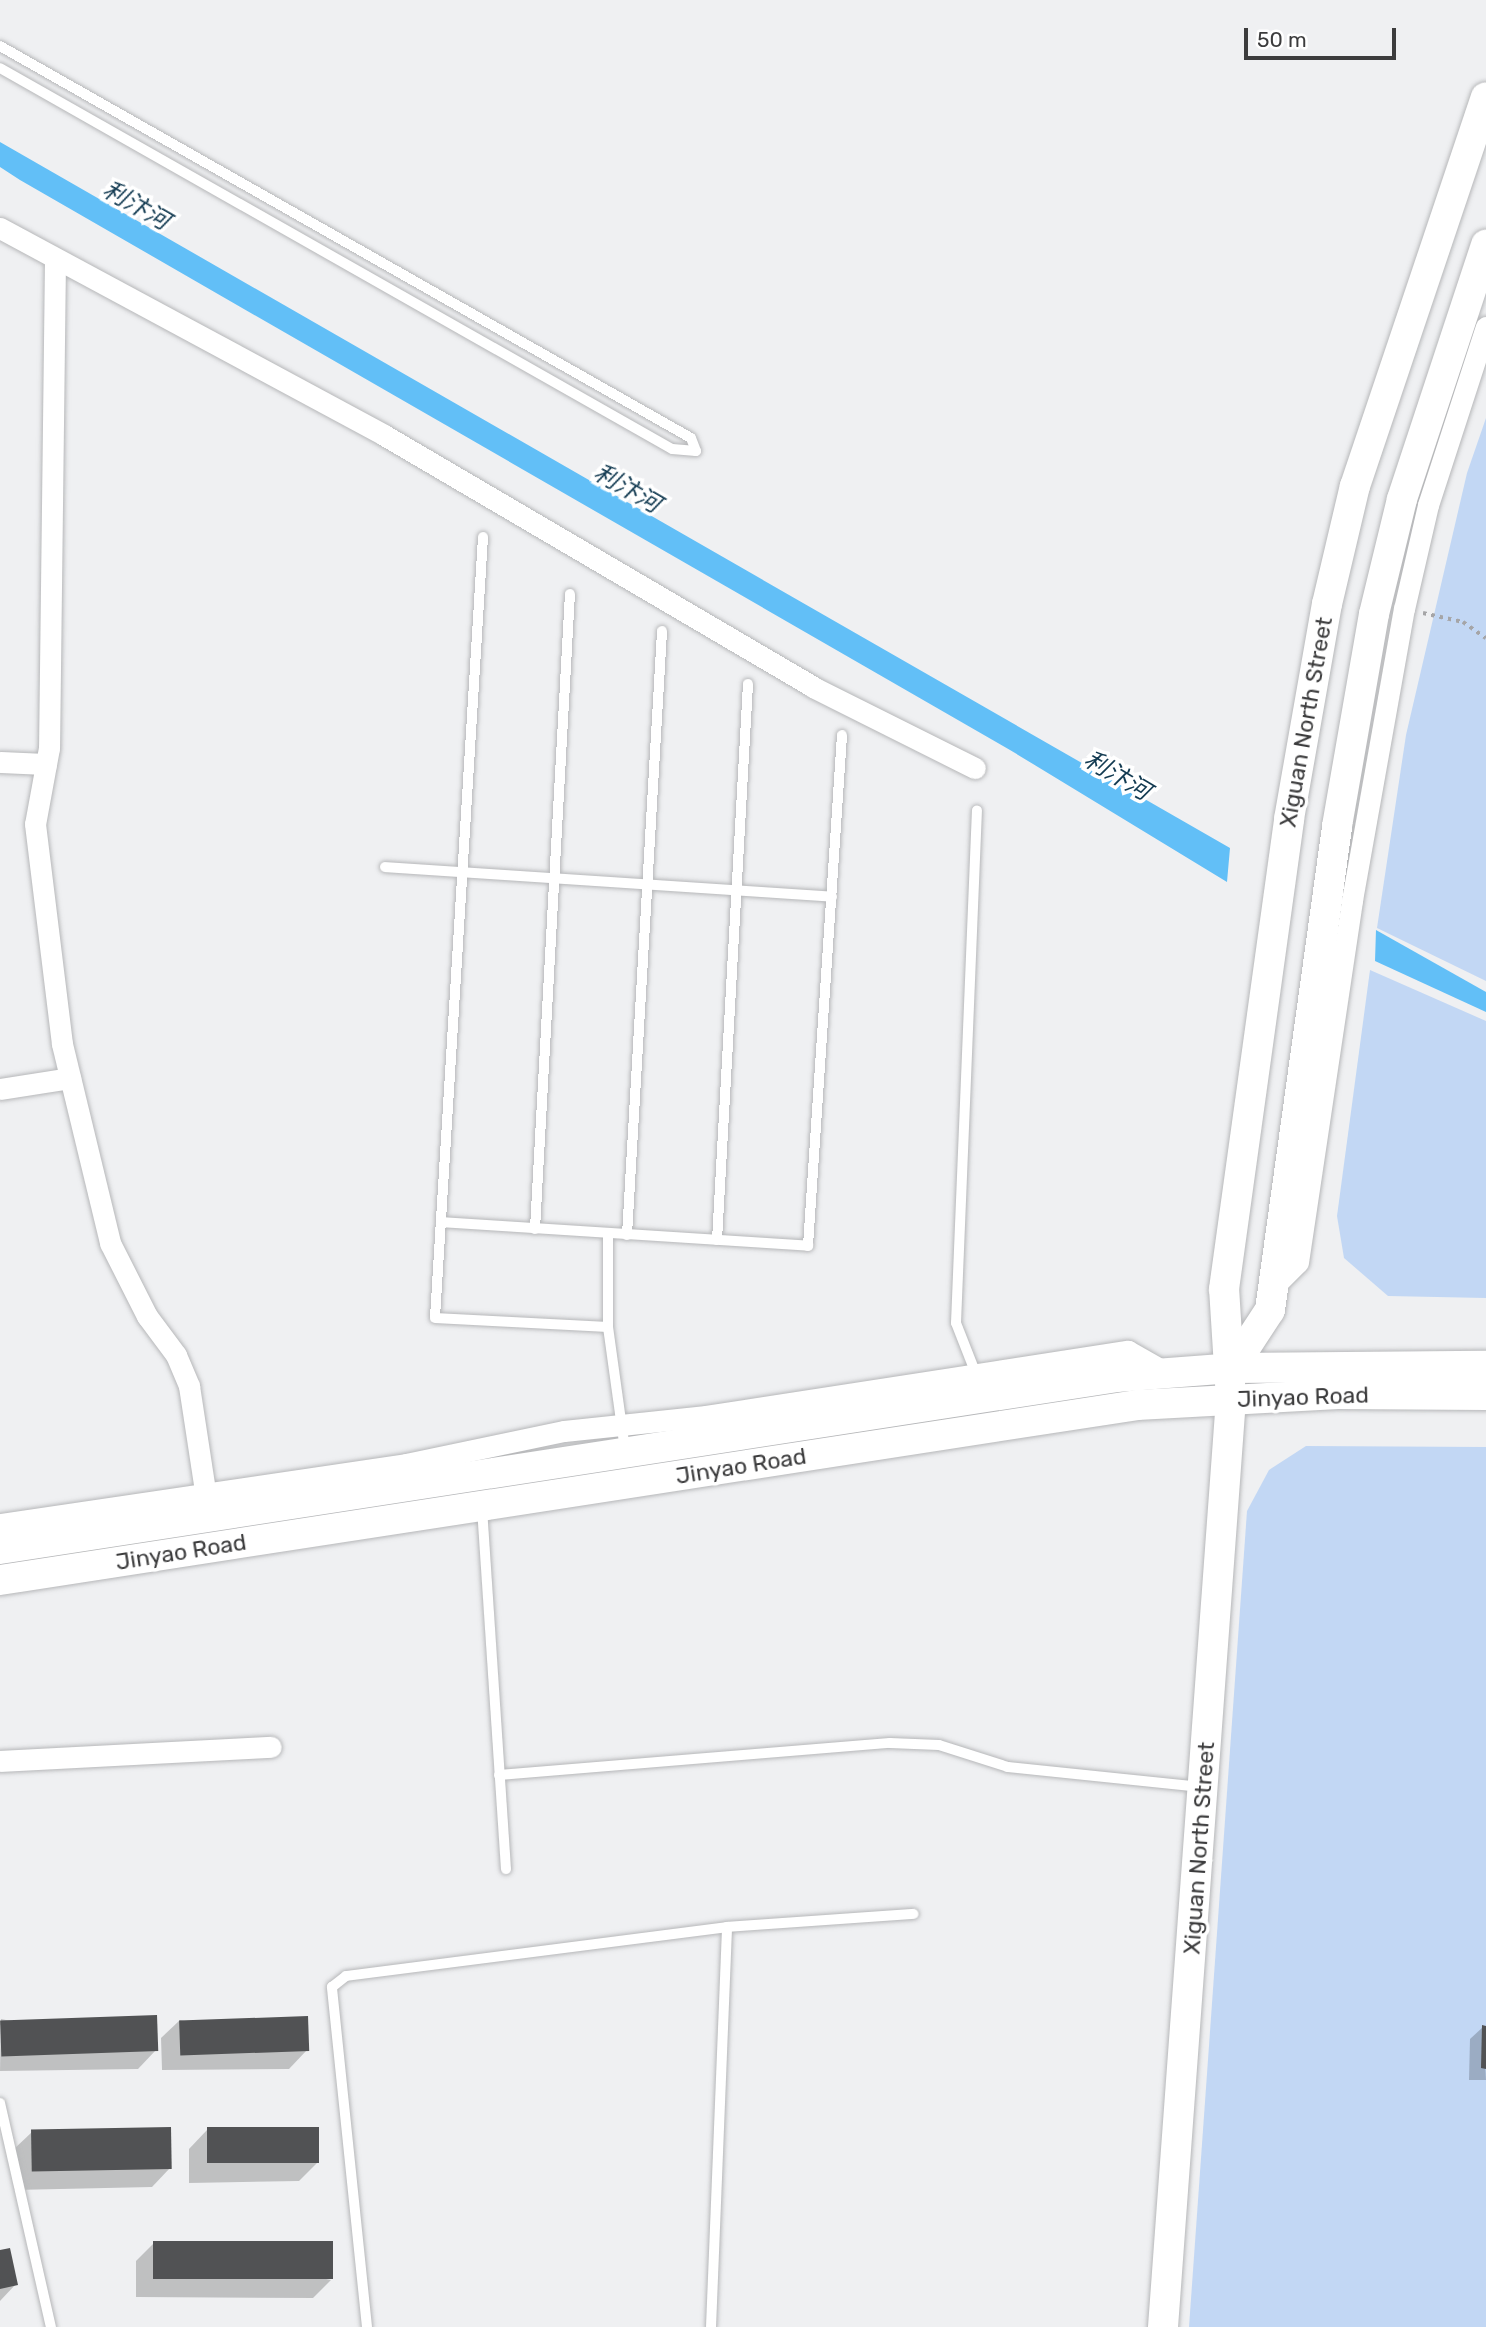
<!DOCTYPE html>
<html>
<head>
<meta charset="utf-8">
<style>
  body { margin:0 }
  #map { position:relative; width:1486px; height:2327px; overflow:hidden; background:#eff0f2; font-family:Rubik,"Noto Sans SC",sans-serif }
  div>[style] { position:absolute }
  .green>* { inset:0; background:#c2d7f4 }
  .water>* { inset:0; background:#62bff7 }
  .shadow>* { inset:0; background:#0003 }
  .building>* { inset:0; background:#515254; transform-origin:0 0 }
  .path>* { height:3.5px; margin-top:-1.75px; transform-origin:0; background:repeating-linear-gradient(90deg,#a5a5a7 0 3.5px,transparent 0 8.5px) }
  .roads { filter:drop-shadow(0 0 2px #b6b7b9) drop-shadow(0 0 2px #b6b7b9) }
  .lane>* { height:10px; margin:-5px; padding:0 5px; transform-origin:5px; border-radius:5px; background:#fff }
  .street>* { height:21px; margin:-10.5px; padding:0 10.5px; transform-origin:10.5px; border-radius:10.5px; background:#fff }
  .secondary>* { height:30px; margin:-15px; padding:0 15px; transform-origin:15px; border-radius:15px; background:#fff }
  span { translate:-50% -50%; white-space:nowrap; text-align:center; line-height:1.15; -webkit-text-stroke:7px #fff; paint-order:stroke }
  .street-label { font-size:23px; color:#3c3c3d }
  .water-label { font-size:24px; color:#123a51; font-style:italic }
  .scale { position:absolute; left:1244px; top:28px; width:152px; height:32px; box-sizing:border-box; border:4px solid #3c3c3d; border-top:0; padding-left:9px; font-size:21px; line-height:24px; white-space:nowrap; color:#3c3c3d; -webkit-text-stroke:5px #fff; paint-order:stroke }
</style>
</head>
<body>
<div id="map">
  <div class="green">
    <div style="clip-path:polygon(1486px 418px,1486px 981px,1377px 928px,1406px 735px,1467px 473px)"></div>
    <div style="clip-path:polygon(1370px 970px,1486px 1021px,1486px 1298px,1388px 1296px,1344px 1258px,1337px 1216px)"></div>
    <div style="clip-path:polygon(1306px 1446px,1486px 1447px,1486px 2327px,1189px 2327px,1247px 1511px,1269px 1470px)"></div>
  </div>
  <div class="water">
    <div style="clip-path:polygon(0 142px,1230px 848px,1227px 882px,1010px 750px,20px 180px,0 167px)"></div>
    <div style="clip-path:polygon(1376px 930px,1486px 992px,1486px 1012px,1375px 961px)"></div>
  </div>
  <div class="shadow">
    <div style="clip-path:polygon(1px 2019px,156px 2050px,138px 2069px,0 2071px)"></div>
    <div style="clip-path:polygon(180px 2020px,307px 2050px,289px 2069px,162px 2070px,161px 2038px)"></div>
    <div style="clip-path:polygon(1483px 2027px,1486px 2080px,1469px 2080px,1470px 2039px)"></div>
    <div style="clip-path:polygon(207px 2130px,317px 2163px,299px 2181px,189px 2183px,189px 2149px)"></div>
    <div style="clip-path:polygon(32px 2132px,170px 2168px,152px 2187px,14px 2190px,13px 2150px)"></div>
    <div style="clip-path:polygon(154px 2243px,331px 2280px,313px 2298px,136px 2297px,136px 2261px)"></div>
    <div style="clip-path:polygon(0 2252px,16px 2284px,0 2301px)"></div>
  </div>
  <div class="building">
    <div style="left:157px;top:2015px;width:36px;height:157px;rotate:88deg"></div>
    <div style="left:308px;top:2016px;width:35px;height:129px;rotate:88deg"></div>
    <div style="clip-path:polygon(1482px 2025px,1486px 2026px,1486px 2069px,1481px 2068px)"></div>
    <div style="left:171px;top:2127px;width:42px;height:140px;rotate:89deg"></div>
    <div style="left:319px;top:2127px;width:36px;height:112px;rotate:90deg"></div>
    <div style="left:153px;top:2241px;width:180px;height:38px"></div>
    <div style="clip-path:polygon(10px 2248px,18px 2285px,0 2289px,0 2250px)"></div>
  </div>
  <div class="path">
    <div style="left:1423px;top:613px;width:41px;rotate:12.7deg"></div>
    <div style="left:1463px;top:622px;width:28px;rotate:35deg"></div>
  </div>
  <div class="roads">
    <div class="lane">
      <div style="left:0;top:46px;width:794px;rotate:29.57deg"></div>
      <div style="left:691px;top:438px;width:14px;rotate:69deg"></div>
      <div style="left:696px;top:451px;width:24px;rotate:-175deg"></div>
      <div style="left:672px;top:449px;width:772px;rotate:-150.45deg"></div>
      <div style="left:483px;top:537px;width:782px;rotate:93.52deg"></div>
      <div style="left:435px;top:1318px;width:173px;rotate:3deg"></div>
      <div style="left:608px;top:1327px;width:124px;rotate:82.1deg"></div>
      <div style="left:385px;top:867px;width:448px;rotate:3.8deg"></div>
      <div style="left:441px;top:1222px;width:368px;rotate:3.7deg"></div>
      <div style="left:808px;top:1246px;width:512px;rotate:-86.19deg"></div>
      <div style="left:535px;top:1229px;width:636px;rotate:-86.85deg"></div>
      <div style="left:627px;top:1235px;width:605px;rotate:-86.68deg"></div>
      <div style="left:717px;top:1240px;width:557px;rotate:-86.81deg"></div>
      <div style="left:608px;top:1327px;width:94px;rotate:-90deg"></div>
      <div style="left:976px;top:1374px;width:55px;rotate:-111.4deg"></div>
      <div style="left:956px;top:1323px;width:513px;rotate:-87.66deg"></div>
      <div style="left:482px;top:1508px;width:362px;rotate:86.2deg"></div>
      <div style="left:499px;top:1775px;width:392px;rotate:-4.7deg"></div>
      <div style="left:890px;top:1743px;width:49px;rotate:2.3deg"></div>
      <div style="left:939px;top:1745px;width:72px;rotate:17.7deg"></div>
      <div style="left:1008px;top:1767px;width:194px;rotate:5.9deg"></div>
      <div style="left:0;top:2103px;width:230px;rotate:77.2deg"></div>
      <div style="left:367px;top:2327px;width:342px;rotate:-95.9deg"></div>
      <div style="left:332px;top:1987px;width:18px;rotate:-38deg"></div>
      <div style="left:346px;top:1976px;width:384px;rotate:-7.3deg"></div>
      <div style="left:727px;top:1927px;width:187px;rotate:-4deg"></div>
      <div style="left:711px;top:2327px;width:400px;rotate:-87.7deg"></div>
    </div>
    <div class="street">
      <div style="left:0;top:228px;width:436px;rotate:28.3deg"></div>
      <div style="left:384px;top:435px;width:498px;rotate:30.4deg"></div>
      <div style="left:813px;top:687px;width:181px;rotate:26.6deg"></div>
      <div style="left:55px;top:260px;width:488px;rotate:90.7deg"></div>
      <div style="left:49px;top:748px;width:77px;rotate:100.4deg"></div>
      <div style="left:35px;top:824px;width:222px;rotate:83deg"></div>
      <div style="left:62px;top:1044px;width:205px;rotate:76.4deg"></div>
      <div style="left:110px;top:1243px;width:82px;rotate:63.1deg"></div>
      <div style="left:147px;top:1316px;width:49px;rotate:53.4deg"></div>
      <div style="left:176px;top:1355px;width:34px;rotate:67deg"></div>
      <div style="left:189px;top:1386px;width:133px;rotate:81.3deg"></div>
      <div style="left:0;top:762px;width:46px;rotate:2.5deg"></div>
      <div style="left:0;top:1089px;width:71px;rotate:-8.9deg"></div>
      <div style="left:1273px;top:1287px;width:35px;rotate:-45deg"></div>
      <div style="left:1298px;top:1262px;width:366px;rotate:-81.5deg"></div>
      <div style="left:1352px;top:900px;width:296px;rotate:-79.9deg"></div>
      <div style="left:1404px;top:609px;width:107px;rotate:-77deg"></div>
      <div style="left:1428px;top:505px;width:187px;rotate:-72deg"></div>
      <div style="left:0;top:1524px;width:410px;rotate:-8.4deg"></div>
      <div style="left:406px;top:1464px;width:161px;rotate:-11.8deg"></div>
      <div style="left:564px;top:1431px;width:143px;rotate:-6deg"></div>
      <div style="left:706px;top:1416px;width:427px;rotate:-8.8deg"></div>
      <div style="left:1128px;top:1351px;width:45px;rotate:29.4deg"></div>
      <div style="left:0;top:1761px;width:271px;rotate:-3deg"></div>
    </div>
    <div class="secondary">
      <div style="left:1232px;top:1368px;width:69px;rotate:-56.8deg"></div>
      <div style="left:1270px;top:1310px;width:489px;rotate:-82.1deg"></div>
      <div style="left:1337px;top:826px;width:215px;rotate:-80.1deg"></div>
      <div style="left:1374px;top:614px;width:118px;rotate:-76.3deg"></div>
      <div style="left:1402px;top:499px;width:268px;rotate:-71.7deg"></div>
      <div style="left:0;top:1549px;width:1129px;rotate:-8.76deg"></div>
      <div style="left:1116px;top:1377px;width:116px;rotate:-4.4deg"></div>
      <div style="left:1232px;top:1368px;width:254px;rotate:-0.5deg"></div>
      <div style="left:0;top:1580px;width:1150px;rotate:-8.75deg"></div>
      <div style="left:1137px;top:1405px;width:201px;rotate:-3.1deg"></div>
      <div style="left:1338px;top:1394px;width:148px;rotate:0.4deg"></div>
      <div style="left:1163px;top:2327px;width:930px;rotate:-85.81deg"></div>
      <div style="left:1231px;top:1399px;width:110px;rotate:-93.6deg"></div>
      <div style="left:1224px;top:1289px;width:474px;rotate:-82.1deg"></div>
      <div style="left:1289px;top:819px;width:218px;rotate:-80deg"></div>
      <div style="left:1327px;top:604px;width:121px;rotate:-76.7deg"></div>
      <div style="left:1355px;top:486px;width:410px;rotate:-71.4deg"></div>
    </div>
  </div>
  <div class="street-label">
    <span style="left:1306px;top:722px;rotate:-80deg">Xiguan North Street</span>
    <span style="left:1303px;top:1397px;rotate:-2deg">Jinyao Road</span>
    <span style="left:741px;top:1466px;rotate:-9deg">Jinyao Road</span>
    <span style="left:181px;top:1552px;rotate:-9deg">Jinyao Road</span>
    <span style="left:1199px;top:1848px;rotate:-86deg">Xiguan North Street</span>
  </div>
  <div class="water-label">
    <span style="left:136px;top:206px;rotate:30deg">利汴河</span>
    <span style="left:627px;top:489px;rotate:30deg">利汴河</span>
    <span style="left:1117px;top:776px;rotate:31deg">利汴河</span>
  </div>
  <div class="scale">50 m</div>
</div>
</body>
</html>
